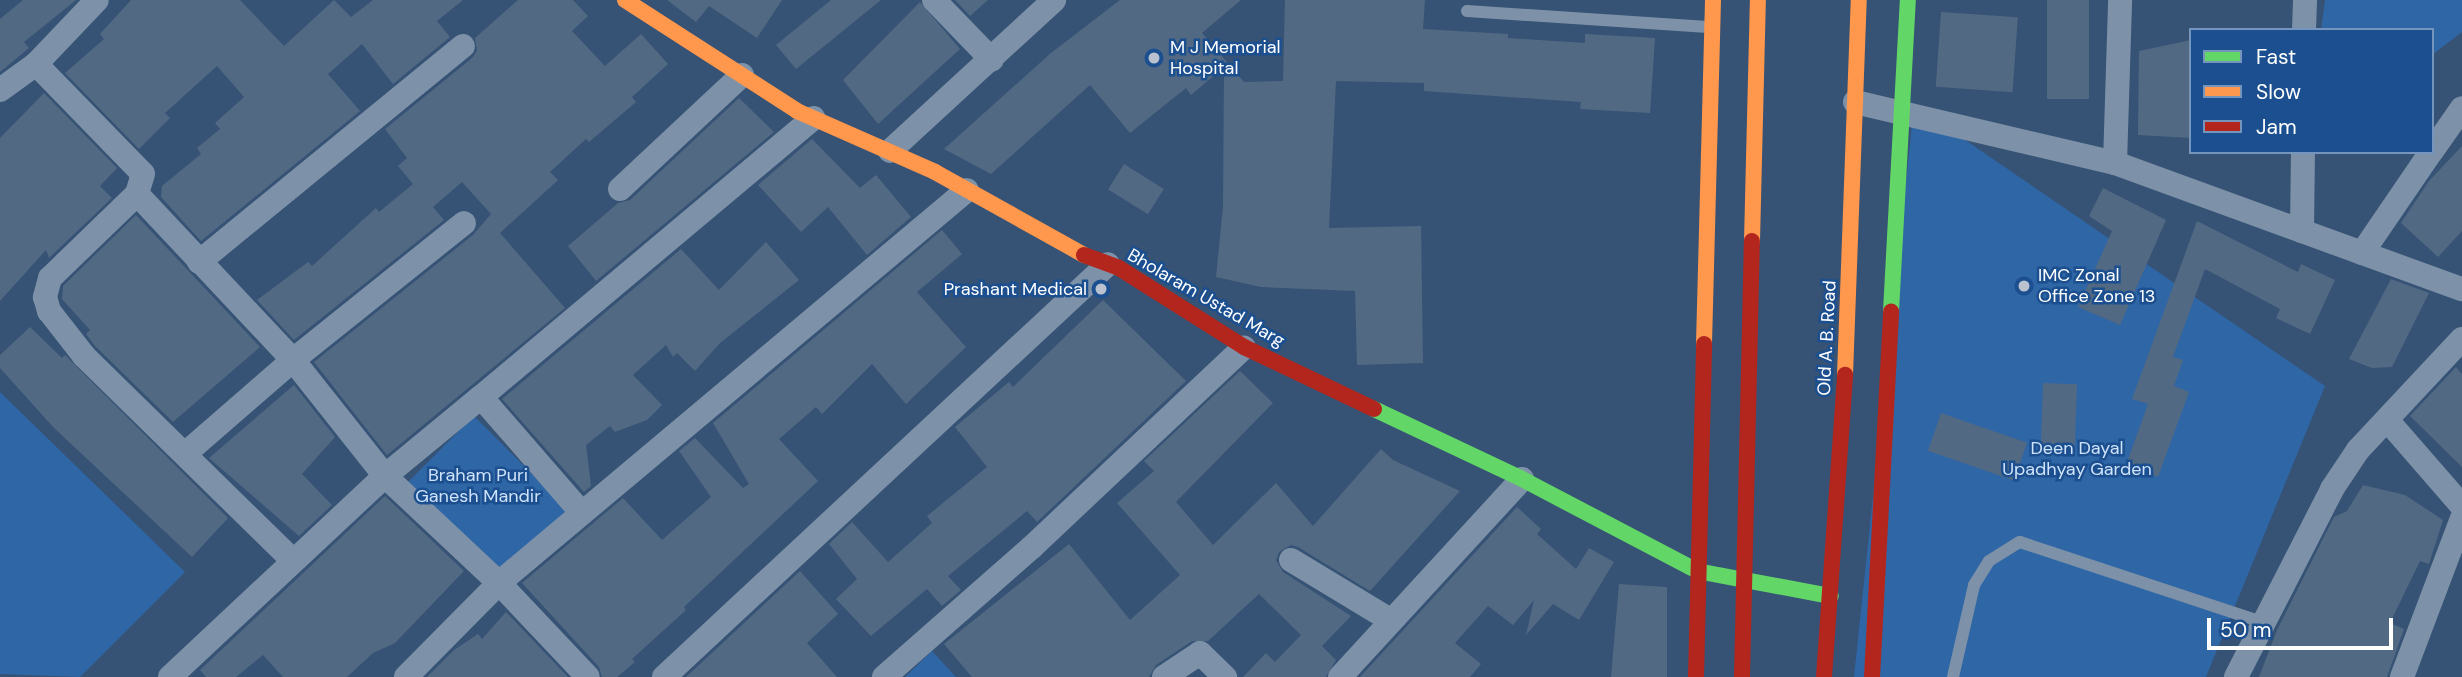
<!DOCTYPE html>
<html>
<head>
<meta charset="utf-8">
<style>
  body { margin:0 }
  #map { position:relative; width:2462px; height:677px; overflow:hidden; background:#365274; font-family:"DM Sans",sans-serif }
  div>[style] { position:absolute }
  .green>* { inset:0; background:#2f66a5; transform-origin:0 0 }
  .building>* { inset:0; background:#526984; transform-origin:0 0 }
  .lane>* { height:12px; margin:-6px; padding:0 6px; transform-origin:6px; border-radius:6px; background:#7d92a8 }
  .street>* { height:24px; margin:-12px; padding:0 12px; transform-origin:12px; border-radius:12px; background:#7d92a8 }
  .fast>* { height:16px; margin:-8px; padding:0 8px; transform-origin:8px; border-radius:8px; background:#63d668 }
  .slow>* { height:16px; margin:-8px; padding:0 8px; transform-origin:8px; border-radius:8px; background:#ff974d }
  .jam>* { height:16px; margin:-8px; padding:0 8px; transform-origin:8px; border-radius:8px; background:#b3261e }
  .dots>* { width:19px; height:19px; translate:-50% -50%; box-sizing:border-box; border:4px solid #1b4f8f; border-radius:50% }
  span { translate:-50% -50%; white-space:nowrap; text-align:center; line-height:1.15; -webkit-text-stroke:5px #1b4f8f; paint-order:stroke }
  .poi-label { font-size:18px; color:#fff }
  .left { translate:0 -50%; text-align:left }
  .right { translate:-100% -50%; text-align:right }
  .street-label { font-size:18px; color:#fff }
  .park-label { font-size:18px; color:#cfe3fa }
  .legend { position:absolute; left:2189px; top:28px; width:245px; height:126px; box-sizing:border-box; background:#1b4f8f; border:2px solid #7695bc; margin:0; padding:9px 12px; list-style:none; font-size:21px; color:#fff }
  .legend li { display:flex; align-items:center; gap:14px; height:35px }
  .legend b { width:35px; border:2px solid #7695bc }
  .scale { position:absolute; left:2207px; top:618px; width:186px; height:32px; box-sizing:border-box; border:4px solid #fff; border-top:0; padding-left:9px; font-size:21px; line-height:24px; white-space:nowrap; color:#fff; -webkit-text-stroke:5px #1b4f8f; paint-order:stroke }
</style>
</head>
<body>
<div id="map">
  <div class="green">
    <div style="clip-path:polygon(2325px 0,2462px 0,2462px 32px,2432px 55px,2432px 30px,2321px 30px)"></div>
    <div style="clip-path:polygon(1914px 105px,2325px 386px,2206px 677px,1854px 677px)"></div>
    <div style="clip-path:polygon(0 392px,185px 572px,80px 677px,0 674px)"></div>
    <div style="left:474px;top:416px;width:135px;height:93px;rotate:45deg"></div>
    <div style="clip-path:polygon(932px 651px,956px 677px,905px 677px)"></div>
  </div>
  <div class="building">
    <div style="clip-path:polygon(23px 0,76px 0,24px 42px,29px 48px,0 72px,0 19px)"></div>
    <div style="clip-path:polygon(131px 0,240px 0,284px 46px,334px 0,351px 17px,373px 0,463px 0,437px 21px,450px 37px,393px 84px,362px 44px,328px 74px,360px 111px,201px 241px,161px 197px,162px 186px,201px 154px,197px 148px,220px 129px,215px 123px,244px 97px,217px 66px,165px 113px,170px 118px,139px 149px,65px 73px,104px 39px,100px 34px)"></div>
    <div style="clip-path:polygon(518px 0,573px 0,588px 16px,572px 31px,605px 66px,641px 34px,668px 64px,632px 97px,636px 102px,589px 142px,586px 139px,550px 172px,558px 180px,500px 233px,565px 308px,387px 455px,314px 362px,473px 235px,491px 214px,462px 182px,433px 207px,444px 220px,294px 340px,257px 300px,308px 262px,312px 266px,376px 208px,379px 212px,413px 184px,398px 166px,407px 158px,385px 129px,472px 58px,477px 51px,475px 38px)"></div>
    <div style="clip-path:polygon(667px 0,782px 0,757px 38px,709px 6px,696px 22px)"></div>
    <div style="clip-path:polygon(831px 0,881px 0,796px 69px,776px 45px)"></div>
    <div style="clip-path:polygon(955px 0,988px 0,970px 16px)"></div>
    <div style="clip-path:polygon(1120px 0,1241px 0,1202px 33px,1244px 82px,1283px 81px,1285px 0,1425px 0,1423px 29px,1508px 34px,1508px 38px,1585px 43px,1585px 34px,1655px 38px,1650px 113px,1580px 109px,1581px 102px,1424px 91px,1424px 83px,1336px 81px,1329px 228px,1421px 226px,1423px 363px,1357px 365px,1355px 291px,1261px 287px,1216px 277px,1223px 207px,1224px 67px,1191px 95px,1186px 88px,1130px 133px,1090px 85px,991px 174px,944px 149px,1051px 53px)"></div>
    <div style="left:2047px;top:0;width:42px;height:99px"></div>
    <div style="clip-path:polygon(920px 2px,960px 49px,878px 124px,843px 80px)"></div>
    <div style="left:1941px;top:12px;width:77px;height:75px;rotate:4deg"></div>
    <div style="clip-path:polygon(2191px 40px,2191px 138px,2138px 135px,2139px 51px)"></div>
    <div style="clip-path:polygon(44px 93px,117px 168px,100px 186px,112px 198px,49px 258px,46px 250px,0 301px,0 138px)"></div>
    <div style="clip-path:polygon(739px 98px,774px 132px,596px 281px,568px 246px,618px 203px,630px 200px)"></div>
    <div style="clip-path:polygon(812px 139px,860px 188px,876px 175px,911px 217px,867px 255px,828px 207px,801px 232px,758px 185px)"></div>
    <div style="clip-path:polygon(2462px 146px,2462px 231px,2438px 257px,2401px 223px,2429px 181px)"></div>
    <div style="left:1124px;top:164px;width:47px;height:30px;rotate:32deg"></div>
    <div style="clip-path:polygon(2103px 188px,2166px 220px,2120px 325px,2078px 307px,2112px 231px,2089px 216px)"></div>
    <div style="clip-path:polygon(136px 215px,260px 347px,173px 422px,95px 346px,86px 334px,90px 330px,62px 299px,63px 286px)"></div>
    <div style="clip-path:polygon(2197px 221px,2298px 272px,2301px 264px,2335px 280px,2310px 334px,2276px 318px,2280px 309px,2205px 269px,2173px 357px,2183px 360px,2174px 386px,2189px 392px,2158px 477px,2126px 465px,2148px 404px,2132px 399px)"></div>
    <div style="clip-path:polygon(942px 230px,962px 254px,917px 292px,966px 347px,906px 404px,872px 364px,822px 414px,816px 407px,779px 439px,818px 481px,684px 607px,686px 610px,632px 659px,635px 662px,617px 677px,602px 677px,599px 667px,522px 583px,623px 498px,662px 540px,711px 497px,679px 451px,695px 438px,743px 488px,749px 484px,713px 423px)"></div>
    <div style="clip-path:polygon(766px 242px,799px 280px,720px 343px,695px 371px,677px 353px,673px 357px,666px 345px,633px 375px,662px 405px,647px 420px,615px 432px,610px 426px,586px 445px,591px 486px,584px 492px,502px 399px,681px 249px,719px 290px)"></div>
    <div style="clip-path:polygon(2391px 279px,2429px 293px,2392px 367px,2372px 368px,2349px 359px)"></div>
    <div style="clip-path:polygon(1103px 300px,1186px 381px,1037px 522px,1027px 511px,948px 576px,961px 590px,942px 606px,927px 589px,871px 636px,836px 599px,857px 579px,829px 544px,852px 522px,888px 562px,932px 523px,927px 516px,987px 467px,955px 427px,1009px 382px,1013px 387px)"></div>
    <div style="clip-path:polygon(30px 327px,62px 358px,65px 355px,228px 518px,192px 557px,54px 428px,0 368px,0 355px)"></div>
    <div style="clip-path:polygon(2456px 367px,2462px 374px,2462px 467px,2410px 416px)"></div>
    <div style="clip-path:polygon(1240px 371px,1273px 403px,1176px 502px,1213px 545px,1276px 483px,1313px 526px,1381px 449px,1393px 460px,1460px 491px,1370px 591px,1298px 547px,1291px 545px,1279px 552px,1276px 560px,1283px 572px,1351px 616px,1322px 646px,1336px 660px,1326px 677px,1243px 677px,1266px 653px,1275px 662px,1301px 635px,1259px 594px,1208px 641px,1192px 641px,1156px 665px,1149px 677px,972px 677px,944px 644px,1069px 544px,1130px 620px,1180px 575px,1117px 503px,1154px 471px,1144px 461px)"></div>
    <div style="left:2043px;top:383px;width:34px;height:64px;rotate:2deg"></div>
    <div style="clip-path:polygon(294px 385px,335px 437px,302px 474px,332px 505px,299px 536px,209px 458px)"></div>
    <div style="left:1941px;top:413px;width:91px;height:40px;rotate:19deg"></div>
    <div style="clip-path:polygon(2363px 485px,2405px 495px,2443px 520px,2429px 564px,2420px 561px,2390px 623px,2404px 629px,2387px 677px,2259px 677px,2277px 630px,2334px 517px,2347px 511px)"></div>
    <div style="clip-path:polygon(385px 496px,464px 571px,395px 643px,373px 653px,347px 677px,283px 677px,263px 655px,236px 677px,206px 677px,200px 670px)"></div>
    <div style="clip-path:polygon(1517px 507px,1541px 529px,1537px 534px,1576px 569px,1589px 548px,1614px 562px,1579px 620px,1553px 604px,1526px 635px,1534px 600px,1513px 625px,1488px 606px,1455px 643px,1481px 664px,1470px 677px,1360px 677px)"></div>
    <div style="clip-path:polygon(800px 571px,838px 614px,807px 643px,837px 677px,686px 677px)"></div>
    <div style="clip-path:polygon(1619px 584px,1667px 587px,1667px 677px,1611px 677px)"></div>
    <div style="clip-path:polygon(506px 612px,568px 677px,427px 677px,454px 650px,478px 634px,482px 639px)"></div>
  </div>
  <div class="lane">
    <div style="left:1467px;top:11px;width:245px;rotate:3.8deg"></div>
    <div style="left:1953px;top:677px;width:94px;rotate:-77.1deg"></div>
    <div style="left:1974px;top:585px;width:28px;rotate:-58deg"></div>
    <div style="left:1989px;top:561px;width:36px;rotate:-32deg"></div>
    <div style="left:2020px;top:542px;width:258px;rotate:18.3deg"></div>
  </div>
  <div class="street">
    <div style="left:934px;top:0;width:83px;rotate:46deg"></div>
    <div style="left:2304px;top:30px;width:30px;rotate:-88deg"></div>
    <div style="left:36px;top:64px;width:153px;rotate:45.8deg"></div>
    <div style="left:143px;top:174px;width:21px;rotate:107deg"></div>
    <div style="left:137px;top:194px;width:121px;rotate:136deg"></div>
    <div style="left:50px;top:278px;width:20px;rotate:105deg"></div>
    <div style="left:45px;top:297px;width:15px;rotate:74deg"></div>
    <div style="left:49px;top:311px;width:57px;rotate:52.1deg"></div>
    <div style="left:84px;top:356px;width:291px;rotate:44.4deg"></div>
    <div style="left:0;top:90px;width:44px;rotate:-35.8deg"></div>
    <div style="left:36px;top:64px;width:88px;rotate:-46.4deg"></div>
    <div style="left:1855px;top:102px;width:267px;rotate:13.2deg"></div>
    <div style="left:2115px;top:163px;width:369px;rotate:20deg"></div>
    <div style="left:890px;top:151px;width:223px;rotate:-42.6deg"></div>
    <div style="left:2432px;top:151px;width:52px;rotate:-55.1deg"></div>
    <div style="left:2115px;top:163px;width:163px;rotate:-88.2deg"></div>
    <div style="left:620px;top:189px;width:167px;rotate:-43.1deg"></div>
    <div style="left:137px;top:194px;width:228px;rotate:46.8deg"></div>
    <div style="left:293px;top:360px;width:148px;rotate:51.6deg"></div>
    <div style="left:385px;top:476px;width:124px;rotate:-39.5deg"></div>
    <div style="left:2302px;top:231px;width:79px;rotate:-89.3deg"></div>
    <div style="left:2362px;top:253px;width:122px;rotate:-55.7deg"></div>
    <div style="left:199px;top:262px;width:341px;rotate:-39.3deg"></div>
    <div style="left:2388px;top:421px;width:113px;rotate:49deg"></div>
    <div style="left:186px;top:453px;width:142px;rotate:-41deg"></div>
    <div style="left:293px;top:360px;width:219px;rotate:-38.7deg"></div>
    <div style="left:581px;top:512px;width:152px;rotate:-131deg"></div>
    <div style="left:481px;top:397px;width:434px;rotate:-40deg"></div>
    <div style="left:1291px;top:560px;width:116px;rotate:31.2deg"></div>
    <div style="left:170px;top:677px;width:294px;rotate:-43.1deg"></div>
    <div style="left:385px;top:476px;width:156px;rotate:43.2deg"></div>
    <div style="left:499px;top:583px;width:129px;rotate:46.6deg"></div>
    <div style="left:406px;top:677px;width:132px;rotate:-45.3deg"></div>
    <div style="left:499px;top:583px;width:611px;rotate:-40.02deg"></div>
    <div style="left:664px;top:677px;width:606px;rotate:-42.93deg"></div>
    <div style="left:884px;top:677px;width:197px;rotate:-41.3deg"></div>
    <div style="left:1032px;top:547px;width:291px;rotate:-43.3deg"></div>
    <div style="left:1164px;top:677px;width:43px;rotate:-33.7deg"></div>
    <div style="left:1200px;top:653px;width:35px;rotate:44deg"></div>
    <div style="left:1340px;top:677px;width:269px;rotate:-47.4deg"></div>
    <div style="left:2236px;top:677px;width:211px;rotate:-62.9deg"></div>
    <div style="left:2332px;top:489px;width:47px;rotate:-56.3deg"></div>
    <div style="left:2358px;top:450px;width:152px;rotate:-46.9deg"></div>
    <div style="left:2402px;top:677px;width:170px;rotate:-69.3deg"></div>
  </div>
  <div class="fast">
    <div style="left:1891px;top:311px;width:311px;rotate:-86.9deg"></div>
    <div style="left:1374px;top:409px;width:164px;rotate:25.3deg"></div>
    <div style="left:1522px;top:479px;width:198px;rotate:27.7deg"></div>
    <div style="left:1697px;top:571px;width:136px;rotate:10.6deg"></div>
  </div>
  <div class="slow">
    <div style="left:625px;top:0;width:205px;rotate:32.8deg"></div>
    <div style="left:797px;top:111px;width:151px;rotate:23.8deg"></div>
    <div style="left:935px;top:172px;width:171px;rotate:29.1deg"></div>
    <div style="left:1752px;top:241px;width:241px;rotate:-88.6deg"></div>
    <div style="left:1704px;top:344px;width:344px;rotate:-88.5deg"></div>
    <div style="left:1845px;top:375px;width:375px;rotate:-87.9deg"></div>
  </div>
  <div class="jam">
    <div style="left:1084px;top:255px;width:37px;rotate:20deg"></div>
    <div style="left:1119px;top:268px;width:148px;rotate:32.3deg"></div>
    <div style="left:1244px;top:347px;width:144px;rotate:25.5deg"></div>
    <div style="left:1696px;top:677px;width:333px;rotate:-88.6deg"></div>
    <div style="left:1742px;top:677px;width:436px;rotate:-88.7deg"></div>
    <div style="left:1824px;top:677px;width:303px;rotate:-86deg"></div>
    <div style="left:1872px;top:677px;width:366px;rotate:-87deg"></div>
  </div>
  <div class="dots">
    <div style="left:1154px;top:58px;background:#b9c2ce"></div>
    <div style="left:2024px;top:286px;background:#b9c2ce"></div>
    <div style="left:1101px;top:289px;background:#b9c2ce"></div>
  </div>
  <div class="poi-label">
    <span class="left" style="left:1170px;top:58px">M J Memorial<br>Hospital</span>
    <span class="left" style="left:2038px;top:286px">IMC Zonal<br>Office Zone 13</span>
    <span class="right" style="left:1087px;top:289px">Prashant Medical</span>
  </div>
  <div class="street-label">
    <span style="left:1206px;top:298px;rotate:30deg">Bholaram Ustad Marg</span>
    <span style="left:1827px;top:338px;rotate:-87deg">Old A. B. Road</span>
  </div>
  <div class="park-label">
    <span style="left:2077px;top:459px">Deen Dayal<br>Upadhyay Garden</span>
    <span style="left:478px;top:486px">Braham Puri<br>Ganesh Mandir</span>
  </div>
  <ul class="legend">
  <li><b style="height:9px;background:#63d668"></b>Fast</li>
  <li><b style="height:9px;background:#ff974d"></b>Slow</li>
  <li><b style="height:9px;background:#b3261e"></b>Jam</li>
  </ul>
  <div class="scale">50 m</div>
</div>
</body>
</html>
